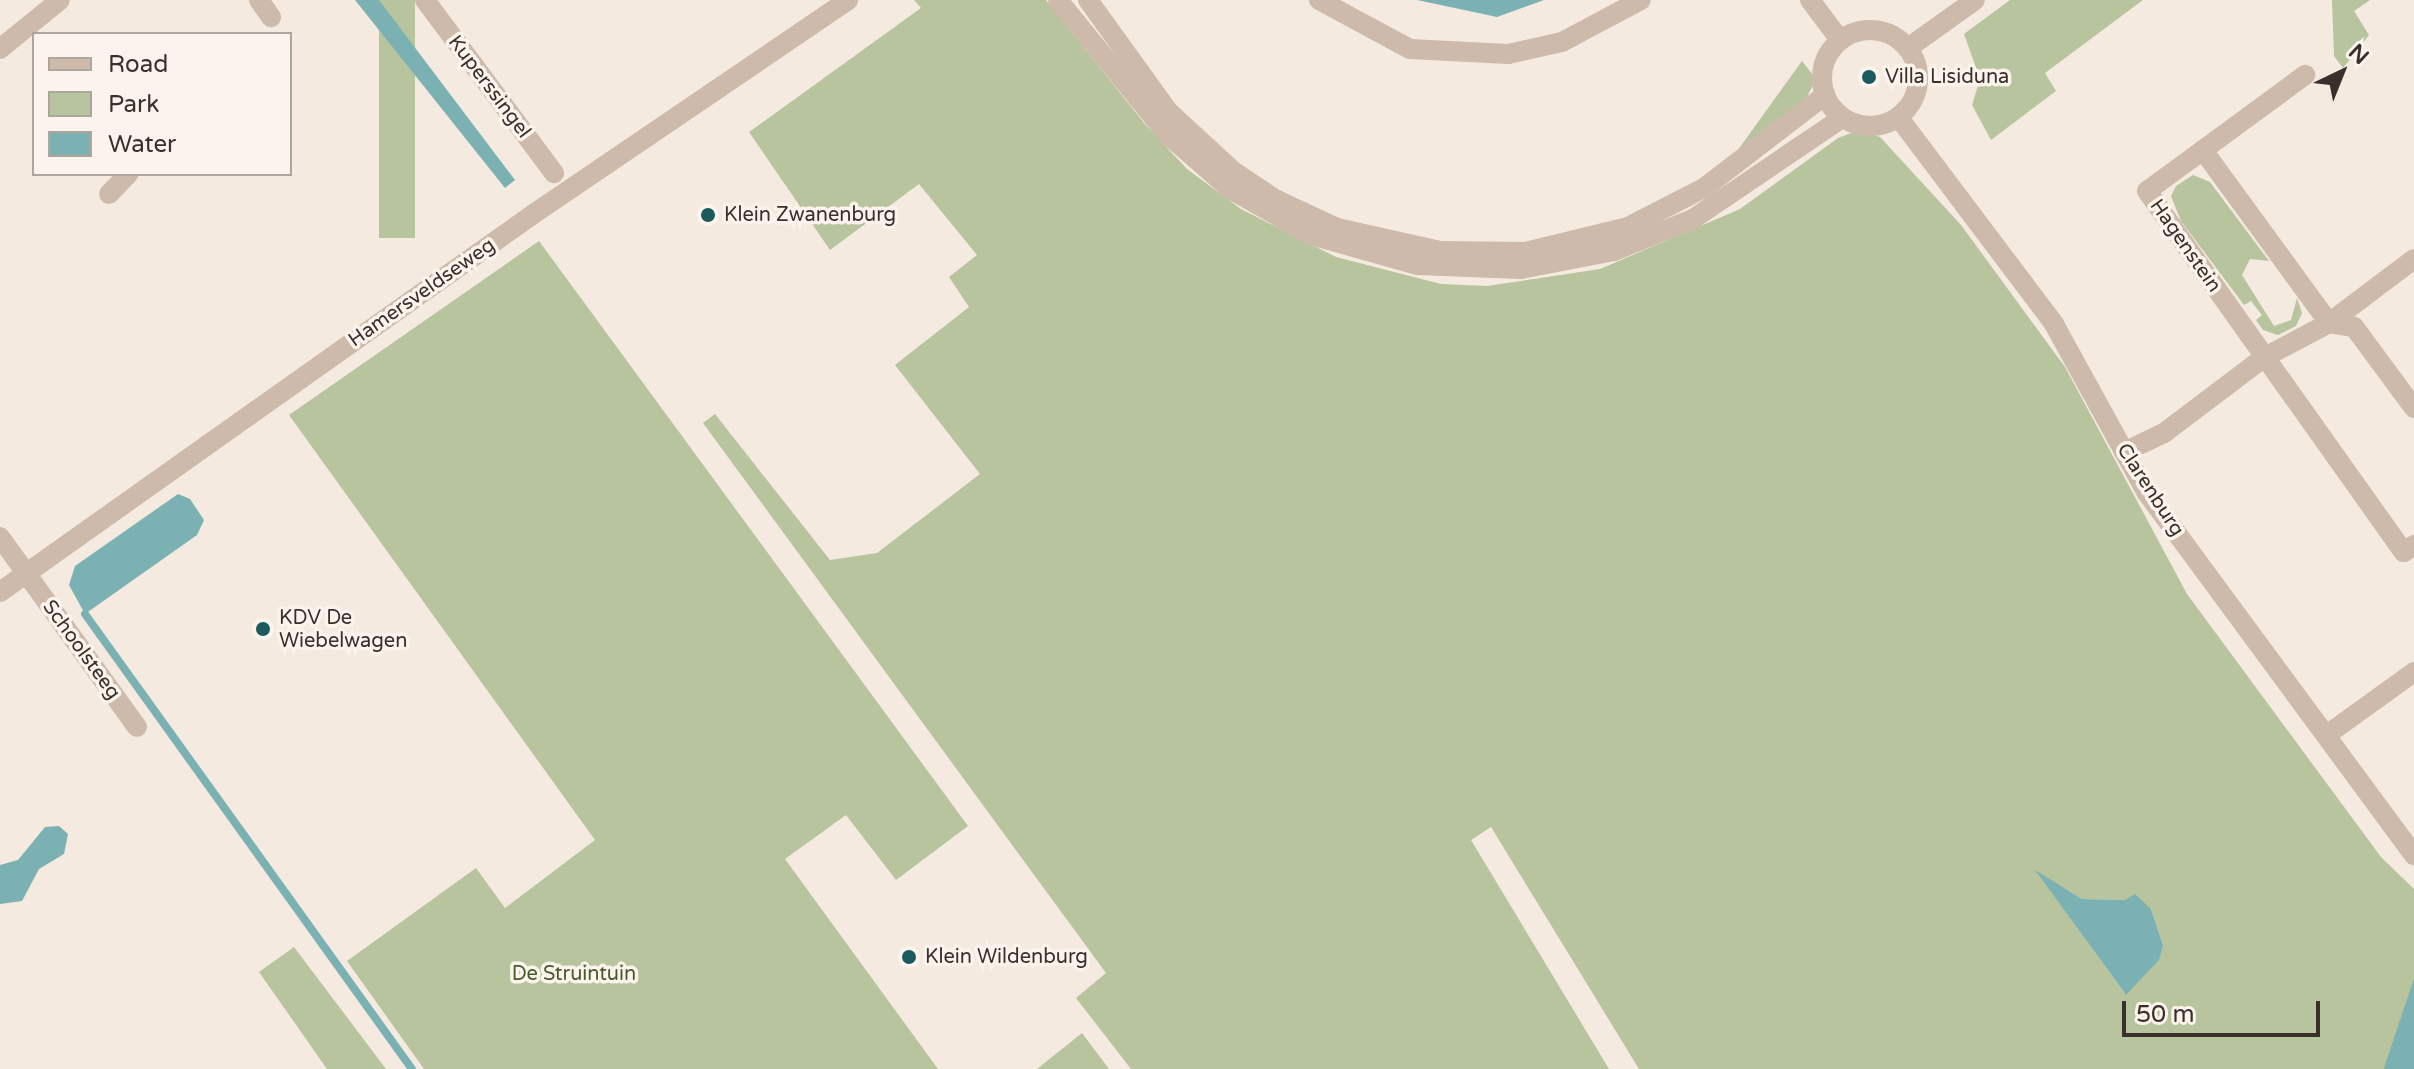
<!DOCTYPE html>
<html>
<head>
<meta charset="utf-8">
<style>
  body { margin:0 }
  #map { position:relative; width:2414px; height:1069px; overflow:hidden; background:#f4eadf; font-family:"Varela Round",sans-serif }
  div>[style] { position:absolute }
  .green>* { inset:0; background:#b7c49e; transform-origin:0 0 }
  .water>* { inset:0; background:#7cb1b3 }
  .stream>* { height:8px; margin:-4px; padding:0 4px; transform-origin:4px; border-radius:4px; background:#7cb1b3 }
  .minor>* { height:20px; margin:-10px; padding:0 10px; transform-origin:10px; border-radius:10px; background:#cdbaaa }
  .tertiary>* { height:20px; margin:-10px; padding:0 10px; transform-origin:10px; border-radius:10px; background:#cdbaaa }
  .tertiary>.ring { margin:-10px; padding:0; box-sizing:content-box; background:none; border:20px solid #cdbaaa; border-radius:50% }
  .dots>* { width:22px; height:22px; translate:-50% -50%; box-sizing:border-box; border:4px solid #fbf4ec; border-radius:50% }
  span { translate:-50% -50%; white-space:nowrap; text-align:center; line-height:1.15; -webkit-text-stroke:7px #fbf4ec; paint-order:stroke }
  .poi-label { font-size:20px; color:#3a2f2a }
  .left { translate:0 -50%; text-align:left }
  .street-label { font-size:20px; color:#3a2f2a }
  .park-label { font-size:20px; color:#495a2c }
  .legend { position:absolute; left:32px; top:32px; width:260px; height:144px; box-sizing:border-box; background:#fbf4ec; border:2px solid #aea59e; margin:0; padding:10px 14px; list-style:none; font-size:24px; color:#3a2f2a }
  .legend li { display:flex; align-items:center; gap:16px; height:40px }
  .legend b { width:40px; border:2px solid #aea59e }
  .north { position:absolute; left:2302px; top:32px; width:80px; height:80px; -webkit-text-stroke:6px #fbf4ec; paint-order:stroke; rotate:43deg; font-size:22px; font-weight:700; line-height:32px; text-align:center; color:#3a2f2a }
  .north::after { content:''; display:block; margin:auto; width:28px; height:36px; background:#3a2f2a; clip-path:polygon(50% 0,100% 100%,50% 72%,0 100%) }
  .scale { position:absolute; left:2122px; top:1001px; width:198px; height:36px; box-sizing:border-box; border:4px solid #3a2f2a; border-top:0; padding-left:10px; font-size:24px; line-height:28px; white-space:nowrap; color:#3a2f2a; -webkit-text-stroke:6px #fbf4ec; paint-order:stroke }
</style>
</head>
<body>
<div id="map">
  <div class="green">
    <div style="left:379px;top:0;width:36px;height:238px"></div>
    <div style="clip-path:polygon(evenodd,914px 0,1046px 0,1144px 123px,1187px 169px,1241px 209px,1336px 257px,1441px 284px,1487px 286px,1600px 269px,1740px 209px,1838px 138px,1859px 130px,1880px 137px,1961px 225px,2065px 367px,2187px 594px,2381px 857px,2414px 889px,2414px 978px,2385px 1069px,1639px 1069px,1491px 827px,1471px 840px,1609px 1069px,1131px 1069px,1076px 998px,1106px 973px,703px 423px,715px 414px,830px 560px,877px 553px,980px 474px,895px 365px,969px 307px,949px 277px,977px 255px,919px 184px,830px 250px,749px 132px,921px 8px,914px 0,2037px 872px,2082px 899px,2125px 900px,2151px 909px,2163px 945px,2125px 994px,2037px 872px)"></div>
    <div style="clip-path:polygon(2010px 0,2143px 0,2045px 73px,2056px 91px,1991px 140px,1972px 105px,1980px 79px,1964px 34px)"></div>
    <div style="clip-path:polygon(2332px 0,2370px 0,2354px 11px,2369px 35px,2343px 68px,2334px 56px)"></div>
    <div style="clip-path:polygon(1802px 61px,1816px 79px,1807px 97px,1730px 161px)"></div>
    <div style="clip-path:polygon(2193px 175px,2210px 182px,2269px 261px,2250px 259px,2242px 275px,2274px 326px,2291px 320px,2297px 298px,2302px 313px,2296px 326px,2278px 335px,2263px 330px,2256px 320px,2262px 315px,2251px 301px,2244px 305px,2181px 221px,2171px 196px,2176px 186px)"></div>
    <div style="clip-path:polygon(539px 241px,968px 826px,896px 880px,846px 815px,785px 859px,938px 1069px,424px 1069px,347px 961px,476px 868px,505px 908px,595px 840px,289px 415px)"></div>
    <div style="clip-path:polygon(294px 947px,386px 1069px,327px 1069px,259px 972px)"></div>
    <div style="clip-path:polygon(1082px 1033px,1109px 1069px,1037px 1069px)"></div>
  </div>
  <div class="water">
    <div style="clip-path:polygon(355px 0,379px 0,515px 180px,505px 188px)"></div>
    <div style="clip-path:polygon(1417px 0,1544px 0,1497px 17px)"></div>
    <div style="clip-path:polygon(178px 494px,190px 499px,204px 520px,197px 535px,85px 614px,69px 585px,75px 566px)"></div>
    <div style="clip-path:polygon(59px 826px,68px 834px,64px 854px,39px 869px,22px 901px,0 904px,0 865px,18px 860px,45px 827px)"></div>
    <div style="clip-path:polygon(2035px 870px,2082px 899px,2125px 900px,2135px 894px,2151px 909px,2163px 945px,2159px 960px,2126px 995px)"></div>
    <div style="clip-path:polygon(2414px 978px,2414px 1069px,2385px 1069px,2384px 1068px)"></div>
  </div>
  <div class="stream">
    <div style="left:85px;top:614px;width:560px;rotate:54.3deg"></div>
  </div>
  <div class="minor">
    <div style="left:259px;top:0;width:21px;rotate:55deg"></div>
    <div style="left:425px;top:0;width:216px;rotate:53.3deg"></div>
    <div style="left:1319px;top:0;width:103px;rotate:28.3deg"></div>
    <div style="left:1410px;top:49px;width:98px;rotate:2.9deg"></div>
    <div style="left:1508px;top:54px;width:55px;rotate:-12.5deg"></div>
    <div style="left:1562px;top:42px;width:89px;rotate:-28deg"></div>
    <div style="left:1810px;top:0;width:50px;rotate:53.1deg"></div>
    <div style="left:0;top:49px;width:77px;rotate:-39.2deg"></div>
    <div style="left:2203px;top:150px;width:127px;rotate:-36.3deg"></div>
    <div style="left:109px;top:194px;width:28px;rotate:-46deg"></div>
    <div style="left:2414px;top:408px;width:101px;rotate:-126.5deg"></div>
    <div style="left:2354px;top:327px;width:25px;rotate:-171deg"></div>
    <div style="left:2329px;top:323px;width:214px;rotate:-126.1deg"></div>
    <div style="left:2203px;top:150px;width:69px;rotate:143.8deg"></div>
    <div style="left:2147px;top:191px;width:443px;rotate:54.6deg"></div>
    <div style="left:2404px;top:552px;width:12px;rotate:-35deg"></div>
    <div style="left:2124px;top:452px;width:44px;rotate:-25.4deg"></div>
    <div style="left:2164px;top:433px;width:124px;rotate:-37.1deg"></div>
    <div style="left:2263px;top:358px;width:75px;rotate:-27.9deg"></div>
    <div style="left:2329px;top:323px;width:106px;rotate:-37deg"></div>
    <div style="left:0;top:537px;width:234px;rotate:54.2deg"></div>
    <div style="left:2328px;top:734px;width:106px;rotate:-35.8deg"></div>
  </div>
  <div class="tertiary">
    <div style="left:1058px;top:0;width:173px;rotate:50.9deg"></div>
    <div style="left:1167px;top:134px;width:84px;rotate:41.1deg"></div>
    <div style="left:1230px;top:189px;width:93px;rotate:29.6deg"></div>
    <div style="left:1311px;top:235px;width:110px;rotate:15.8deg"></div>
    <div style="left:1417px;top:265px;width:104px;rotate:2.2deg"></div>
    <div style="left:1521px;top:269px;width:95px;rotate:-11deg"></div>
    <div style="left:1614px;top:251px;width:85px;rotate:-22.1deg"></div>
    <div style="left:1693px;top:219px;width:180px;rotate:-34.1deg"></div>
    <div style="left:1088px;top:0;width:137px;rotate:54.2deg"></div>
    <div style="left:1168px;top:111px;width:88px;rotate:42.7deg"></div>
    <div style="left:1233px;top:171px;width:50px;rotate:33.7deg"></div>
    <div style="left:1275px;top:199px;width:68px;rotate:25.1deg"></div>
    <div style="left:1337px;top:228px;width:107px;rotate:12.5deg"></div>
    <div style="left:1441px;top:251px;width:84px;rotate:0.7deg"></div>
    <div style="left:1525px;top:252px;width:106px;rotate:-13.6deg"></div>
    <div style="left:1628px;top:227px;width:85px;rotate:-27.2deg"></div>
    <div style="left:1704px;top:188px;width:153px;rotate:-37.5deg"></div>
    <div class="ring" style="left:1822px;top:30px;width:76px;height:76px"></div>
    <div style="left:1908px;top:48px;width:82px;rotate:-35.6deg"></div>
    <div style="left:1899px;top:118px;width:258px;rotate:53deg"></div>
    <div style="left:2054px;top:324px;width:193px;rotate:61.2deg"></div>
    <div style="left:2147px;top:493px;width:450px;rotate:53.6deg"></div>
    <div style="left:0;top:592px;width:652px;rotate:-35.32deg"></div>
    <div style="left:532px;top:215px;width:382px;rotate:-34.2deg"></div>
  </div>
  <div class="dots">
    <div style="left:1869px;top:77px;background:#1d5a5e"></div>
    <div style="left:708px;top:215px;background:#1d5a5e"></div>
    <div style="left:263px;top:629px;background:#1d5a5e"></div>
    <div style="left:909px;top:957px;background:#1d5a5e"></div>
  </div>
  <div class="poi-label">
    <span class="left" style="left:1885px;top:77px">Villa Lisiduna</span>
    <span class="left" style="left:724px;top:215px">Klein Zwanenburg</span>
    <span class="left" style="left:279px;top:630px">KDV De<br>Wiebelwagen</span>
    <span class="left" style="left:925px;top:957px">Klein Wildenburg</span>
  </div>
  <div class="street-label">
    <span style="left:489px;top:87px;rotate:53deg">Kuperssingel</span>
    <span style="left:2185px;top:246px;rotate:55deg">Hagenstein</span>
    <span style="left:422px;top:293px;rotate:-35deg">Hamersveldseweg</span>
    <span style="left:2150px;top:490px;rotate:57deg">Clarenburg</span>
    <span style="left:81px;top:650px;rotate:54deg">Schoolsteeg</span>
  </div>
  <div class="park-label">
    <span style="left:574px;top:974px">De Struintuin</span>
  </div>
  <ul class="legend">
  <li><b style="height:10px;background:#cdbaaa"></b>Road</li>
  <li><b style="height:22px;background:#b7c49e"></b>Park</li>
  <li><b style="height:22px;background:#7cb1b3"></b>Water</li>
  </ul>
  <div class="north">N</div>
  <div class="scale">50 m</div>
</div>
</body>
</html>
